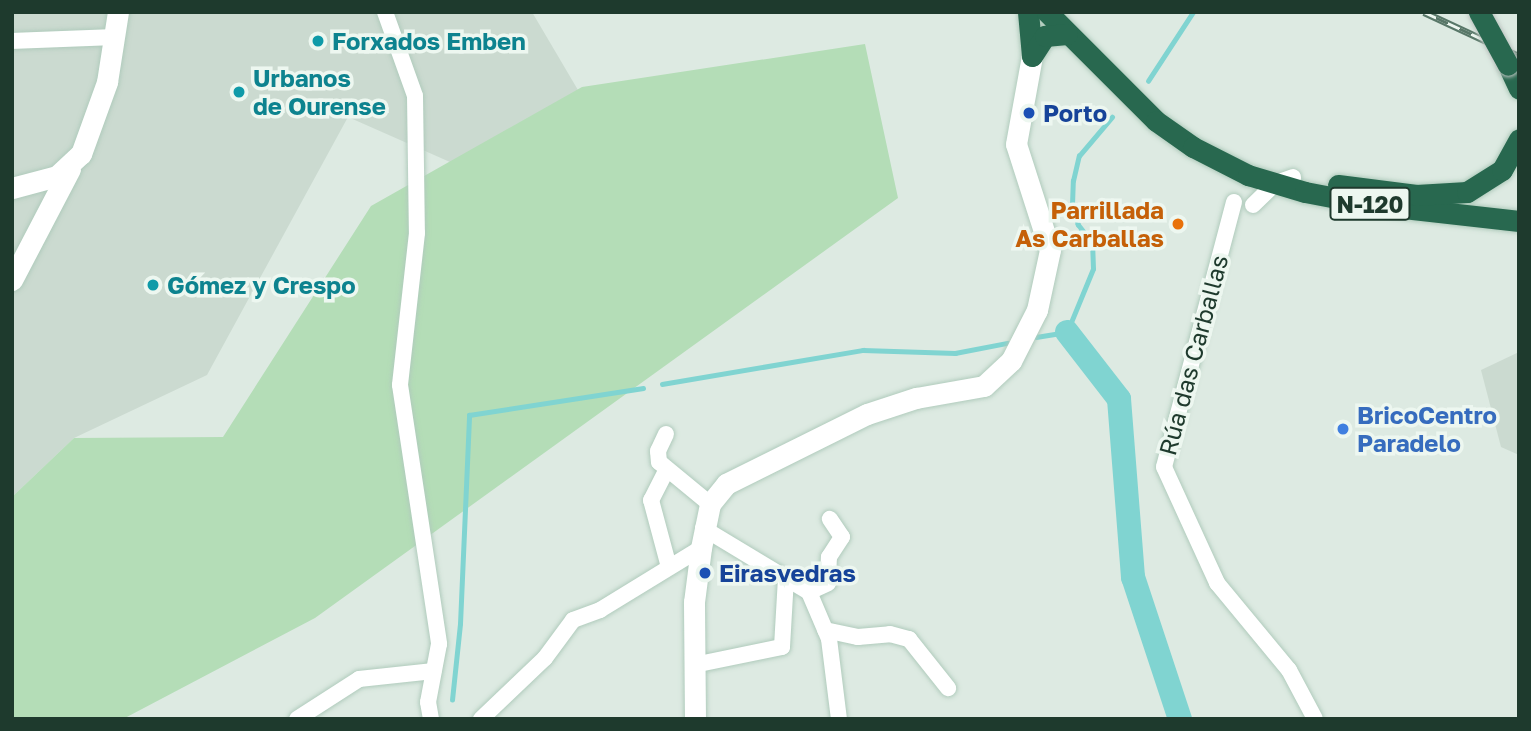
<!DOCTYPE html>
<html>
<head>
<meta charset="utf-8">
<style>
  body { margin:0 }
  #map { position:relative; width:1531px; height:731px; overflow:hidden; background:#ddeae2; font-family:"Golos Text",sans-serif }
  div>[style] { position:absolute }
  .built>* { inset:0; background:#cbdad0 }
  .green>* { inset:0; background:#b4ddb7 }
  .stream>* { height:4.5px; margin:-2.25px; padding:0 2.25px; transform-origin:2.25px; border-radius:2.25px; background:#80d4d1 }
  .river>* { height:24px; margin:-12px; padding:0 12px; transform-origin:12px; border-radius:12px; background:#80d4d1 }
  .roads { filter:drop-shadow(0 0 2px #b0cbbc) drop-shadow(0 0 2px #b0cbbc) }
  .street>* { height:16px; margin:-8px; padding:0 8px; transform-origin:8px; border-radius:8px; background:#fff }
  .secondary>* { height:21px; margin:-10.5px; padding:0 10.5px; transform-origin:10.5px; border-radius:10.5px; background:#fff }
  .highway>* { height:21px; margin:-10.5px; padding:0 10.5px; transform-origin:10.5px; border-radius:10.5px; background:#28684f }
  .rail>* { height:7px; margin-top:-3.5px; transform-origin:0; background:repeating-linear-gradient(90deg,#edf7f0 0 13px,#587768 0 26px); box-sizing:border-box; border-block:2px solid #587768 }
  .bridges { filter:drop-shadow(0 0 2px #bcc4c0) drop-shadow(0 0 2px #bcc4c0) }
  .highway-bridge>* { height:21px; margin:-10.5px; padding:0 10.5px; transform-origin:10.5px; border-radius:10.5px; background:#28684f }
  .dots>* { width:19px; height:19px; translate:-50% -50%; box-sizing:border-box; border:4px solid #edf7f0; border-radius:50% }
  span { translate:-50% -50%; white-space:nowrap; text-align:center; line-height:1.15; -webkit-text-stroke:7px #edf7f0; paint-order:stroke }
  .shield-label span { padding:2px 5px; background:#edf7f0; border:2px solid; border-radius:5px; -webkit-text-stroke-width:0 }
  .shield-label { font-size:23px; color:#1e3a2d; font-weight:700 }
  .culture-label { font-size:24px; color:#0d838f; font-weight:700 }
  .left { translate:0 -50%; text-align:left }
  .transit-label { font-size:24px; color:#164399; font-weight:700 }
  .food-label { font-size:24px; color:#c56008; font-weight:700 }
  .right { translate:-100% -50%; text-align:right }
  .street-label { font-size:24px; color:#1e3a2d }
  .shop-label { font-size:24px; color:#366cbe; font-weight:700 }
  .frame { position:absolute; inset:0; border:14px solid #1e3a2d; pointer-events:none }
</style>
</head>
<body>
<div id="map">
  <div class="built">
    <div style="clip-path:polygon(12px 12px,532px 12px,598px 124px,543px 203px,348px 117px,207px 375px,74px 438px,12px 497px)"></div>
    <div style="clip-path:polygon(1519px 352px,1519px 455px,1501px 447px,1481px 370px)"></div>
  </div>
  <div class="green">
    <div style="clip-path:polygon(865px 44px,898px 198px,315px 618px,123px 719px,12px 719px,12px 497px,74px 438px,223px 437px,371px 206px,582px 87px)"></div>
  </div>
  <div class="stream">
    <div style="left:1148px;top:81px;width:82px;rotate:-56.9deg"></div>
    <div style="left:1036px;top:337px;width:31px;rotate:-9deg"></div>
    <div style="left:1067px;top:332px;width:68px;rotate:-67.6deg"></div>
    <div style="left:1093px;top:269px;width:26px;rotate:-92deg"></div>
    <div style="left:1092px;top:243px;width:23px;rotate:-128deg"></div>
    <div style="left:1078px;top:225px;width:21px;rotate:-107deg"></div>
    <div style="left:1072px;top:205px;width:24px;rotate:-88deg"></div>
    <div style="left:1073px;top:181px;width:26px;rotate:-77deg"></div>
    <div style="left:1079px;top:156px;width:51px;rotate:-49.8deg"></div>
    <div style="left:662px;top:384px;width:204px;rotate:-9.6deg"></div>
    <div style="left:863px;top:350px;width:92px;rotate:1.9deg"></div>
    <div style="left:955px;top:353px;width:53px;rotate:-10.9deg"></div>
    <div style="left:452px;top:700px;width:76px;rotate:-84deg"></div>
    <div style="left:460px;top:624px;width:209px;rotate:-87.5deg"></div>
    <div style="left:469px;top:415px;width:176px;rotate:-8.8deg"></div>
  </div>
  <div class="river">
    <div style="left:1067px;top:332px;width:85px;rotate:52.2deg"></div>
    <div style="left:1119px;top:399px;width:179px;rotate:85.5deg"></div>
    <div style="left:1133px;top:577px;width:150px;rotate:71.7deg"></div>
  </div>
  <div class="roads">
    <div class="street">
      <div style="left:385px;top:12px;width:89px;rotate:70.3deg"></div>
      <div style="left:415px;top:96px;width:137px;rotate:89.2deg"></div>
      <div style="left:417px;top:233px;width:153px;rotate:96.4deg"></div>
      <div style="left:400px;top:385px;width:262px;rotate:81.4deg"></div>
      <div style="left:439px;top:644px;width:59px;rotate:100.7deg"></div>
      <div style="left:428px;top:702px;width:17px;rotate:80deg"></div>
      <div style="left:12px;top:41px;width:102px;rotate:-2.2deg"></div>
      <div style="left:1234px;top:202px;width:274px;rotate:104.8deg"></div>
      <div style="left:1164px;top:467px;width:128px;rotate:65.4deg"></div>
      <div style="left:1217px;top:583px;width:113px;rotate:50.4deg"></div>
      <div style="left:1289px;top:670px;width:55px;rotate:62deg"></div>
      <div style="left:1253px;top:205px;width:32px;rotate:-44deg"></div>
      <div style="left:1276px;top:183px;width:18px;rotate:-19deg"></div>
      <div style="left:666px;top:434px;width:19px;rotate:115deg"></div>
      <div style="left:658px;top:451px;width:11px;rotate:85deg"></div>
      <div style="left:659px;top:462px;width:66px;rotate:39.5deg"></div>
      <div style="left:666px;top:471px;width:33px;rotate:117deg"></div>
      <div style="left:651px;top:500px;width:69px;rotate:75deg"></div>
      <div style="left:703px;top:528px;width:124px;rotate:31.1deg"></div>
      <div style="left:809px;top:592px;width:51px;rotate:66.9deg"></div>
      <div style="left:829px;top:639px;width:81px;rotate:82.9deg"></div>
      <div style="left:809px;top:592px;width:21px;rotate:-25deg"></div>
      <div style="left:828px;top:583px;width:26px;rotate:-88deg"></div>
      <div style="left:829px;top:557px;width:24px;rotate:-57deg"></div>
      <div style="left:842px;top:537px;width:22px;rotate:-124deg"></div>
      <div style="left:825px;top:630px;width:34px;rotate:12deg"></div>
      <div style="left:858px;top:637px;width:32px;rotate:-5deg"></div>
      <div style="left:890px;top:634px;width:20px;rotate:15deg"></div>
      <div style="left:909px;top:639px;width:63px;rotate:51.5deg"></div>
      <div style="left:694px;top:665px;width:90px;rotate:-11.6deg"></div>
      <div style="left:782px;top:647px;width:69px;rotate:-86.7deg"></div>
      <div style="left:297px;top:719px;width:74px;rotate:-32.8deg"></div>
      <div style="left:359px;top:679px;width:75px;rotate:-6.1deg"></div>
      <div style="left:481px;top:719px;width:88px;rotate:-43.6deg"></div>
      <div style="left:545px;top:658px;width:47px;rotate:-53.6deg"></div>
      <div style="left:573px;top:620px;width:29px;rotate:-20deg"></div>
      <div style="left:600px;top:610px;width:119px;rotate:-31.5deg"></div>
    </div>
    <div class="secondary">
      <div style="left:12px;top:188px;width:47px;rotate:-14.9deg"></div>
      <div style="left:57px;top:176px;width:33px;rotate:-43deg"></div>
      <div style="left:81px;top:154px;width:77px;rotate:-70.1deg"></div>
      <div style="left:107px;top:82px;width:71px;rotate:-81.1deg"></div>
      <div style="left:12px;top:280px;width:125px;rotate:-62.4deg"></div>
      <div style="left:695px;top:719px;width:117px;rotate:-90.5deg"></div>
      <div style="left:694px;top:602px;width:54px;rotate:-82.6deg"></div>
      <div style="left:701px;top:548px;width:45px;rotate:-78.4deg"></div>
      <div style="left:710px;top:504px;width:26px;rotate:-51deg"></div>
      <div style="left:726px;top:484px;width:157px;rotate:-26.4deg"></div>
      <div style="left:867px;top:414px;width:52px;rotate:-18.1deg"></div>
      <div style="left:916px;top:398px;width:69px;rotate:-10deg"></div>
      <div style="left:984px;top:386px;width:37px;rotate:-43deg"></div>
      <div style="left:1011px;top:361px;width:57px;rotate:-63deg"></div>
      <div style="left:1037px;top:310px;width:61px;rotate:-77.8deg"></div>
      <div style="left:1050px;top:250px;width:111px;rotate:-107.8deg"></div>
      <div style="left:1016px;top:144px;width:89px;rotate:-79.7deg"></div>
    </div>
    <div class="highway">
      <div style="left:1028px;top:12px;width:44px;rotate:84.8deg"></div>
      <div style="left:1047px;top:12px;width:154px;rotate:45deg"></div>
      <div style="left:1156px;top:121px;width:45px;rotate:35.1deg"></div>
      <div style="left:1193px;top:147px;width:62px;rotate:27deg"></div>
      <div style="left:1248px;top:175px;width:59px;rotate:16.6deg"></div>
      <div style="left:1305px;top:192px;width:64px;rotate:10.8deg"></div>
      <div style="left:1368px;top:204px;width:152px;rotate:6.4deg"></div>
      <div style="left:1032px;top:56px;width:24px;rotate:-57deg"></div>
      <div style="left:1045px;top:36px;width:22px;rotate:-5deg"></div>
      <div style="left:1508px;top:65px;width:26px;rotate:65deg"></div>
      <div style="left:1338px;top:185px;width:79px;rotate:7.3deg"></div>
      <div style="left:1416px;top:195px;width:51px;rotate:-3.4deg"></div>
      <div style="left:1467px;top:192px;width:41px;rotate:-32.2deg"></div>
      <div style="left:1502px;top:170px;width:35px;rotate:-61deg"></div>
    </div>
  </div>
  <div class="rail">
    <div style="left:1424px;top:12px;width:105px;rotate:24.9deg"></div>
  </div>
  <div class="bridges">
    <div class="highway-bridge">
      <div style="left:1479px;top:12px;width:60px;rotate:61.3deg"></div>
    </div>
  </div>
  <div class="dots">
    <div style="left:318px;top:41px;background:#0f9aa8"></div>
    <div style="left:239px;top:92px;background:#0f9aa8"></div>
    <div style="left:1029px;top:113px;background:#1a4fb4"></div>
    <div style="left:1178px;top:224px;background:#e8710a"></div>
    <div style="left:153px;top:285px;background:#0f9aa8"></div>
    <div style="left:1343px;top:429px;background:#3f7fe0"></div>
    <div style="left:705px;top:573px;background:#1a4fb4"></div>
  </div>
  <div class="shield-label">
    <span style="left:1370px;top:204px">N-120</span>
  </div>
  <div class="culture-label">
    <span class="left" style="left:332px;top:41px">Forxados Emben</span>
    <span class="left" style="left:253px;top:92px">Urbanos<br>de Ourense</span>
    <span class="left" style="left:167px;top:285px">Gómez y Crespo</span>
  </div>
  <div class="transit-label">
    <span class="left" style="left:1043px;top:113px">Porto</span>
    <span class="left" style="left:719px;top:573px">Eirasvedras</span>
  </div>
  <div class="food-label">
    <span class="right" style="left:1164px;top:224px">Parrillada<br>As Carballas</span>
  </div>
  <div class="street-label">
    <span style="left:1193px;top:355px;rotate:-75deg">Rúa das Carballas</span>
  </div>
  <div class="shop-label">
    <span class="left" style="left:1357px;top:429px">BricoCentro<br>Paradelo</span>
  </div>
  <div class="frame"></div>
</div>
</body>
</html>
